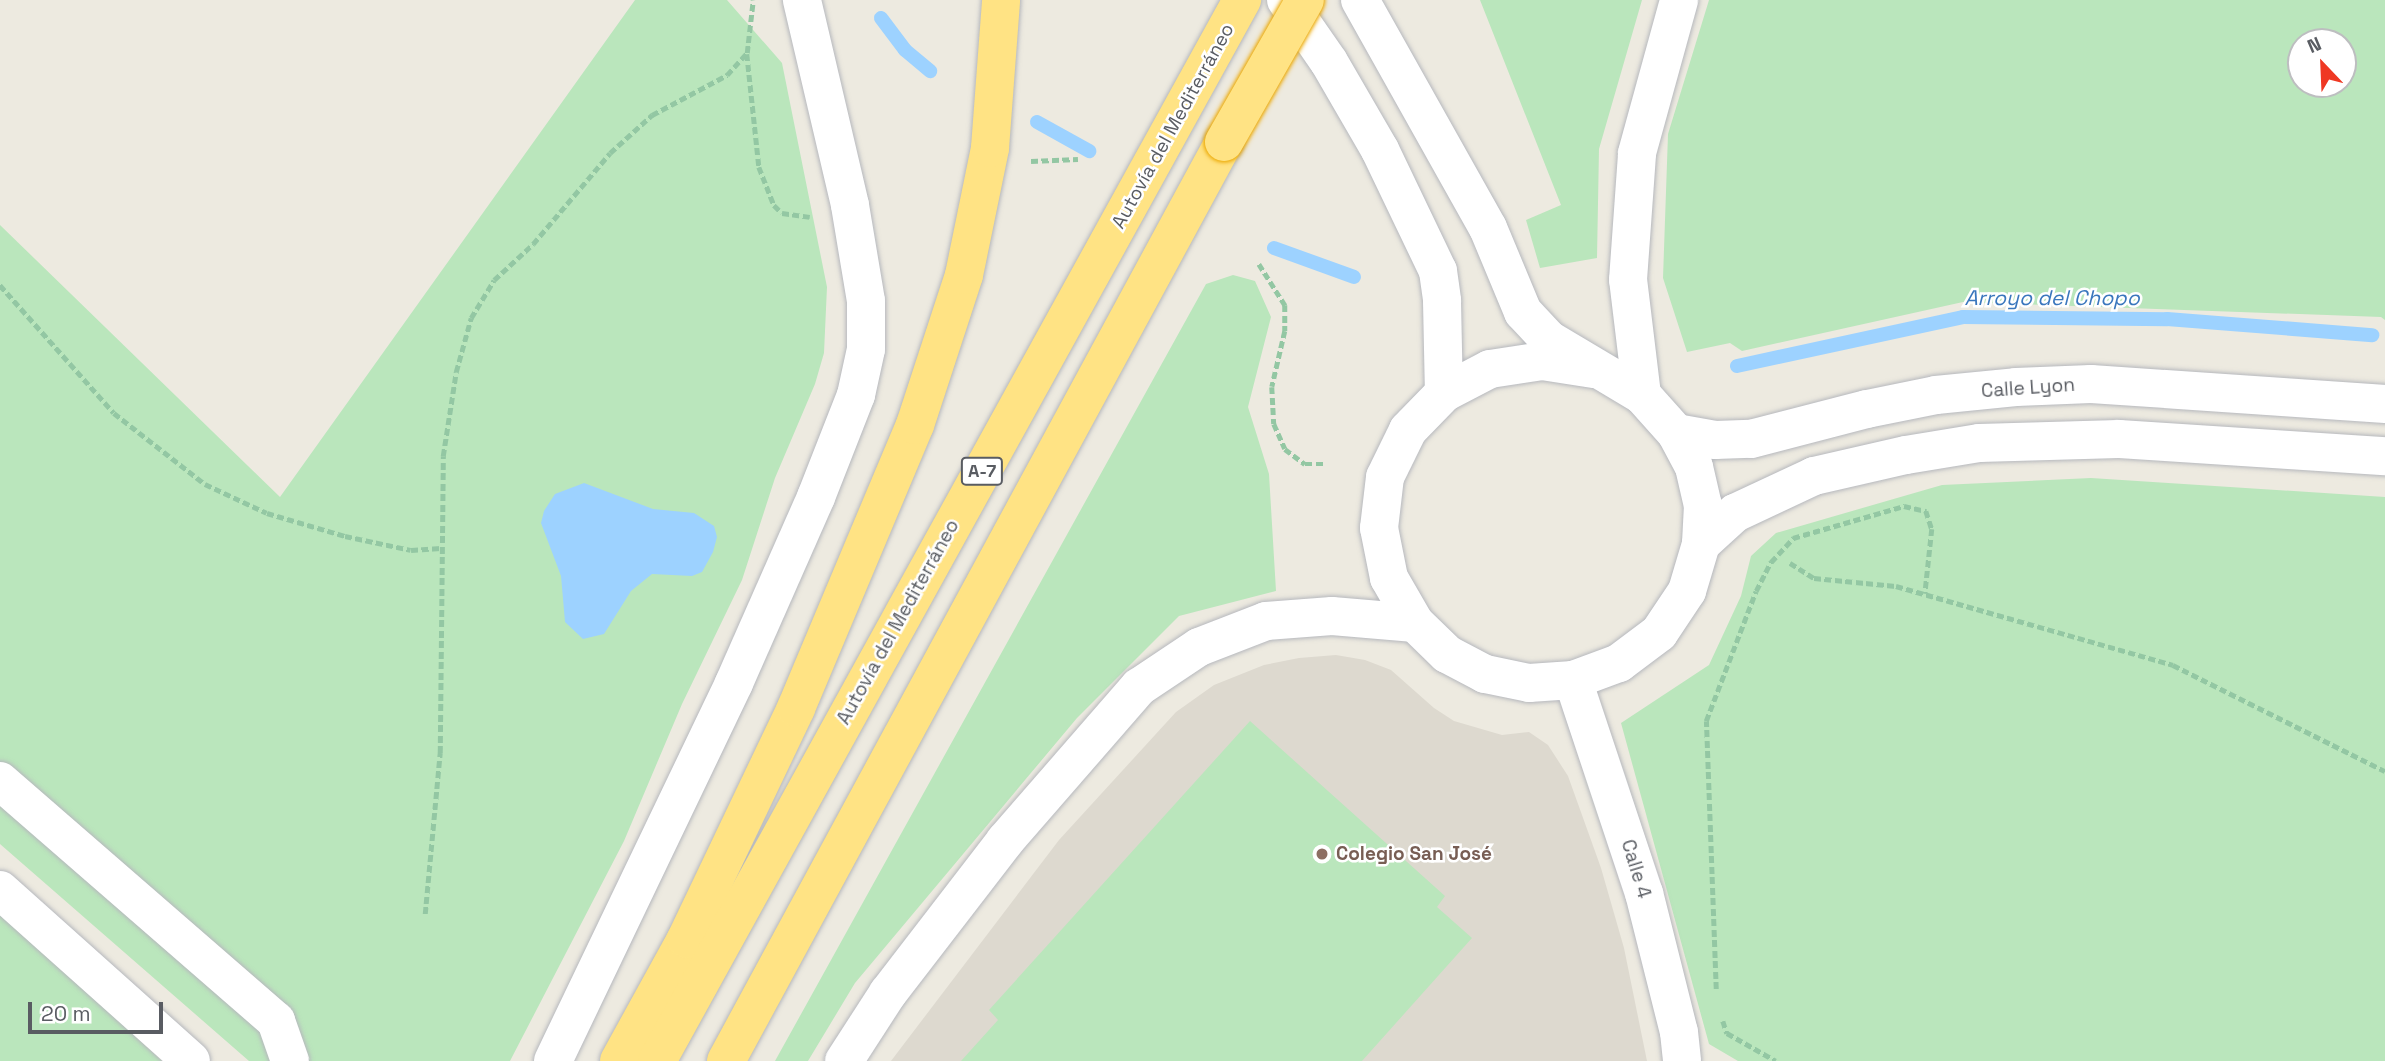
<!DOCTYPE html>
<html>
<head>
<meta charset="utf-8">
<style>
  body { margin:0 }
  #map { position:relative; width:2385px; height:1061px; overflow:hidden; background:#edeae0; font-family:"Space Grotesk",sans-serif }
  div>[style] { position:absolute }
  .education>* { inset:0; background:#ddd9cf }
  .green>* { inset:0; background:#bae6bc }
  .water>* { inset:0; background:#9dd2ff }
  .stream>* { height:14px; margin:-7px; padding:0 7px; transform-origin:7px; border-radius:7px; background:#9dd2ff }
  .path>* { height:4.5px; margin-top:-2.25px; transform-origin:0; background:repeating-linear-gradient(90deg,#93c7a3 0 7px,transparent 0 10.5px) }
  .roads { filter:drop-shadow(0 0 2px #b6b8bd) drop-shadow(0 0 2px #b6b8bd) }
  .minor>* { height:38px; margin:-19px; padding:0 19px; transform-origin:19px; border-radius:19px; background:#fff }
  .highway>* { height:38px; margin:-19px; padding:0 19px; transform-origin:19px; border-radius:19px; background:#ffe384 }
  .bridges { filter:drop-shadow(0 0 2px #eca800) drop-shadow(0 0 2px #eca800) }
  .highway-bridge>* { height:38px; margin:-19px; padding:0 19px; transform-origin:19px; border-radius:19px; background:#ffe384 }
  .dots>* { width:19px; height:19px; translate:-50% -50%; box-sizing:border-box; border:4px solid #fff; border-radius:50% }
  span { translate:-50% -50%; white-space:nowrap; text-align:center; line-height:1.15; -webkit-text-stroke:5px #fff; paint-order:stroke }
  .shield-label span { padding:2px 5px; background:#fff; border:2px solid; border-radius:5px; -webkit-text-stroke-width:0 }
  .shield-label { font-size:18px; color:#595c62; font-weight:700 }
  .street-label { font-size:19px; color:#595c62 }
  .education-label { font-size:19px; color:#785e54; font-weight:700 }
  .left { translate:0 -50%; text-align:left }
  .water-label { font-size:21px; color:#3a77bd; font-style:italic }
  .north { position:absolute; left:2287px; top:28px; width:70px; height:70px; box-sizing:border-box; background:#fff; border:2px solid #bdbec0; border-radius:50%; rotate:337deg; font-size:19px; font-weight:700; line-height:28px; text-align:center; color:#595c62 }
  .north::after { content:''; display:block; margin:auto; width:24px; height:32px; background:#ef3823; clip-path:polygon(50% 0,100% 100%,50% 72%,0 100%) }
  .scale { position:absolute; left:28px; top:1002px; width:135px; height:32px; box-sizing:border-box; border:4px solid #595c62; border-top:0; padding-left:9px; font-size:21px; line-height:24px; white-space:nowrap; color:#595c62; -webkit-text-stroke:5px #fff; paint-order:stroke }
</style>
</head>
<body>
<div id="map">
  <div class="education">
    <div style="clip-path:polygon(1336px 655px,1365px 660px,1391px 670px,1434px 708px,1454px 721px,1502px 735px,1529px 732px,1548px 745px,1568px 776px,1601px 868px,1624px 948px,1647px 1061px,891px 1061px,1059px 840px,1176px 712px,1214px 685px,1264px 665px,1299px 658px)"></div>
  </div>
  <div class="green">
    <div style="clip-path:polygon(635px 0,727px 0,782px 63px,827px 287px,824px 353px,815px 384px,775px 478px,742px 580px,682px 704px,624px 841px,510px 1061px,249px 1061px,0 844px,0 225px,280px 497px)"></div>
    <div style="clip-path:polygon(1480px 0,1642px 0,1599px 149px,1597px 258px,1540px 268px,1526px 220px,1561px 205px)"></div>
    <div style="clip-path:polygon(evenodd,1709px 0,2385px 0,2385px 320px,2381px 317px,1963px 302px,1742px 351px,1730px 343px,1687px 352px,1663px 278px,1668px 134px,1709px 0,2301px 42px,2343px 42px,2343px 84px,2301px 84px,2301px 42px)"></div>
    <div style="clip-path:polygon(1233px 275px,1255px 281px,1271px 317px,1248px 407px,1269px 474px,1276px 591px,1179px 616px,1077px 718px,855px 983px,808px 1061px,775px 1061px,1206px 284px)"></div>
    <div style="clip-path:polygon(2091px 478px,2385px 497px,2385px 1061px,1738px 1061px,1709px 1044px,1621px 723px,1709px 665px,1741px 596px,1751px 556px,1776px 533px,1942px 485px)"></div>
    <div style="clip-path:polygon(1250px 721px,1445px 896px,1437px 907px,1472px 938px,1362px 1061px,961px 1061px,998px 1020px,989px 1010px)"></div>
    <div style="clip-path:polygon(0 912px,162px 1061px,0 1061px)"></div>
  </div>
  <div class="water">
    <div style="clip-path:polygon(584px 483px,653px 509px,694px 513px,714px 526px,717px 537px,713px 552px,702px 572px,692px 576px,652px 574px,631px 591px,604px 634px,583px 639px,565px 622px,561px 576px,541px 523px,544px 511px,555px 494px)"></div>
  </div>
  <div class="stream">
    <div style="left:881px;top:18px;width:40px;rotate:53deg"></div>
    <div style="left:905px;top:50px;width:33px;rotate:40deg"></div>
    <div style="left:1037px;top:122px;width:60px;rotate:29.1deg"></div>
    <div style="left:1274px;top:248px;width:85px;rotate:19.9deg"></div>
    <div style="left:1737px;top:366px;width:231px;rotate:-12.2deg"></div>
    <div style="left:1963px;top:317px;width:204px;rotate:0.6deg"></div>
    <div style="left:2167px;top:319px;width:206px;rotate:4.5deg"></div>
  </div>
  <div class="path">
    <div style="left:747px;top:54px;width:114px;rotate:83.9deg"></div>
    <div style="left:759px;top:167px;width:41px;rotate:68.5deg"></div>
    <div style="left:774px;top:205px;width:11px;rotate:45deg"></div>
    <div style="left:782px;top:213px;width:28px;rotate:8deg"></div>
    <div style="left:1031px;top:161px;width:47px;rotate:-2.4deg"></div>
    <div style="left:1259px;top:264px;width:49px;rotate:57.6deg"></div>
    <div style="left:1285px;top:305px;width:26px;rotate:90deg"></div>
    <div style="left:1285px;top:331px;width:57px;rotate:103.1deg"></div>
    <div style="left:1272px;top:387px;width:37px;rotate:87deg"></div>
    <div style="left:1274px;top:424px;width:27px;rotate:66deg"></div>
    <div style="left:1285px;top:449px;width:25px;rotate:37deg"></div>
    <div style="left:1305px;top:464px;width:21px"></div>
    <div style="left:0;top:285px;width:171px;rotate:48.3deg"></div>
    <div style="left:114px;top:413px;width:115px;rotate:38deg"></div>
    <div style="left:205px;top:484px;width:68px;rotate:25.1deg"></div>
    <div style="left:267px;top:513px;width:81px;rotate:16.4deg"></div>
    <div style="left:345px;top:536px;width:67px;rotate:12deg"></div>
    <div style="left:411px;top:550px;width:30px;rotate:-4deg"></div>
    <div style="left:1790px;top:563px;width:28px;rotate:32deg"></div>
    <div style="left:1814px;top:578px;width:82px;rotate:5.6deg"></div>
    <div style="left:1896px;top:586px;width:288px;rotate:15.9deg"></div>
    <div style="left:2173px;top:665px;width:237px;rotate:26.6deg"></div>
    <div style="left:425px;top:914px;width:162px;rotate:-84.7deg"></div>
    <div style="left:440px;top:753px;width:297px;rotate:-89.4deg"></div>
    <div style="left:443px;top:456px;width:85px;rotate:-81.2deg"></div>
    <div style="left:456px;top:372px;width:56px;rotate:-74.5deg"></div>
    <div style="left:471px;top:318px;width:44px;rotate:-58.8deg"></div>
    <div style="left:494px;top:280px;width:53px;rotate:-42.7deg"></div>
    <div style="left:533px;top:244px;width:119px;rotate:-49.8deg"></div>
    <div style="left:610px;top:153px;width:57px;rotate:-42.1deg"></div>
    <div style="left:652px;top:115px;width:85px;rotate:-28.1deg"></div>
    <div style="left:727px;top:75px;width:30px;rotate:-48deg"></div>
    <div style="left:747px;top:53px;width:53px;rotate:-83.5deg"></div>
    <div style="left:1716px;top:989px;width:268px;rotate:-92.1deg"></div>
    <div style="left:1706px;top:721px;width:139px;rotate:-69deg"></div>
    <div style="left:1756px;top:591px;width:33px;rotate:-63deg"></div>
    <div style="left:1771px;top:562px;width:33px;rotate:-47deg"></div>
    <div style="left:1793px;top:538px;width:116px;rotate:-16.1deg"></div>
    <div style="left:1904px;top:506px;width:23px;rotate:13deg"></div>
    <div style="left:1926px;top:511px;width:19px;rotate:72deg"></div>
    <div style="left:1932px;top:529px;width:65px;rotate:96.1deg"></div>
    <div style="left:1723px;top:1021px;width:13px;rotate:72deg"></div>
    <div style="left:1727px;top:1033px;width:56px;rotate:29.7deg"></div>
  </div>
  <div class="roads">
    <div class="minor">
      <div style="left:1286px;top:0;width:75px;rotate:55.3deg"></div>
      <div style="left:1329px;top:62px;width:102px;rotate:59.9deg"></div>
      <div style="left:1380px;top:150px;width:134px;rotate:64.4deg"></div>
      <div style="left:1438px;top:271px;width:30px;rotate:82deg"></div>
      <div style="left:1442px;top:301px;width:92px;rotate:88.8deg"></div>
      <div style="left:1360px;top:0;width:261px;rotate:60.7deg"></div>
      <div style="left:1488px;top:228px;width:91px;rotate:67.4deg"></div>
      <div style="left:1523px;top:312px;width:37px;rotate:47deg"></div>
      <div style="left:1548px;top:339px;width:109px;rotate:30.8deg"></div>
      <div style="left:1642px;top:395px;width:51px;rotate:48.2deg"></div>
      <div style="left:1676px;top:433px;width:38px;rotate:62deg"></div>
      <div style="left:1694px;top:467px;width:39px;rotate:77deg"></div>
      <div style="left:1703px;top:505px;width:39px;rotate:93deg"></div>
      <div style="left:1701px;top:544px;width:49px;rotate:106.6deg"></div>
      <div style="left:1687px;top:591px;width:50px;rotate:123.7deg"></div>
      <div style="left:1659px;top:633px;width:50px;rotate:143.1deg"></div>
      <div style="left:1619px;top:663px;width:49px;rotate:159.7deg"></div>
      <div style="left:1573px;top:680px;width:44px;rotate:176.1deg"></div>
      <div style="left:1529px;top:683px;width:45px;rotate:-168.4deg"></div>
      <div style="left:1485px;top:674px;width:43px;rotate:-152.2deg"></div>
      <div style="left:1447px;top:654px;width:45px;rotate:-135.9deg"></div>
      <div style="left:1415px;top:623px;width:52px;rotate:-120deg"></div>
      <div style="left:1389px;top:578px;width:51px;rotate:-101.3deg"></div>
      <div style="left:1379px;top:528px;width:51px;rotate:-83.3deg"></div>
      <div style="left:1385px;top:477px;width:52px;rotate:-63.9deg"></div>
      <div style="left:1408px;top:430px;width:52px;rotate:-45.8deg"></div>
      <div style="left:1444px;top:393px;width:52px;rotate:-27.6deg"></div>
      <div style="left:1490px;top:369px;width:53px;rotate:-8.7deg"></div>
      <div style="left:1542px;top:361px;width:52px;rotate:8.9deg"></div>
      <div style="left:1642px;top:395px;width:116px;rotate:-96.9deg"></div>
      <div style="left:1628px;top:280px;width:127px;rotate:-85.9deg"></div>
      <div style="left:1637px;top:153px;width:159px;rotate:-74.6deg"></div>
      <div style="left:1676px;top:433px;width:40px;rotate:10deg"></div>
      <div style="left:1715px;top:440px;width:36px;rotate:-2deg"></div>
      <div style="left:1751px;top:439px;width:120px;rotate:-14.5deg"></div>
      <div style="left:1867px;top:409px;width:70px;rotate:-11.5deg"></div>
      <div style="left:1936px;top:395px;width:80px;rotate:-5.7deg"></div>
      <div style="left:2016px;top:387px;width:75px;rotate:-2.3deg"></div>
      <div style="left:2091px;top:384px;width:295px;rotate:3.9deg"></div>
      <div style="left:1701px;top:544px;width:46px;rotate:-42.4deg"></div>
      <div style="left:1735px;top:513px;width:87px;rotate:-25.1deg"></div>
      <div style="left:1814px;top:476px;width:94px;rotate:-12.9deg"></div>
      <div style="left:1906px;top:455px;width:74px;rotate:-9.3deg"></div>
      <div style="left:1979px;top:443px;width:140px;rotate:-1.6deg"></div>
      <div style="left:2119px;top:439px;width:267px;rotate:3.7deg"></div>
      <div style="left:1573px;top:680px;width:225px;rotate:71.6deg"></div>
      <div style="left:1644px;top:893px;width:143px;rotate:75.9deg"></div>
      <div style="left:1679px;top:1032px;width:29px;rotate:84deg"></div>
      <div style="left:0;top:781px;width:366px;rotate:41deg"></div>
      <div style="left:276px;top:1021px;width:42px;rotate:70.7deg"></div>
      <div style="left:0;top:890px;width:256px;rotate:41.8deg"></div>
      <div style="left:553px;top:1061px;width:419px;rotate:-64.4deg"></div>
      <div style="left:734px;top:683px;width:203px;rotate:-66.2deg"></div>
      <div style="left:816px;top:497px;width:110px;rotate:-68.6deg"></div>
      <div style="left:856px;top:395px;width:47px;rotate:-77.7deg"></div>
      <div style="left:866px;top:349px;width:48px;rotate:-90deg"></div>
      <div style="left:866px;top:301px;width:97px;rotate:-99.5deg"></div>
      <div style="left:850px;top:205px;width:211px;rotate:-103.2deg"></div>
      <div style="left:844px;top:1061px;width:81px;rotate:-57.1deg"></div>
      <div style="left:888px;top:993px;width:192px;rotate:-52.4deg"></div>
      <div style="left:1005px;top:841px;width:204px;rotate:-49deg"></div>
      <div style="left:1139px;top:687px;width:72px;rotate:-33.7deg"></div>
      <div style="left:1199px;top:647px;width:72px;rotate:-21.2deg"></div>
      <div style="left:1266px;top:621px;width:66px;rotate:-4.3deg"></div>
      <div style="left:1332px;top:616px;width:83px;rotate:4.8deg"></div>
    </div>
    <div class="highway">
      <div style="left:619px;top:1061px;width:139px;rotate:-61.2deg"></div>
      <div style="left:686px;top:939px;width:256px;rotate:-64.5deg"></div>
      <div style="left:796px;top:708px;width:307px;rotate:-67.2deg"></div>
      <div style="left:915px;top:425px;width:158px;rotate:-71.9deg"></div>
      <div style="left:964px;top:275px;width:130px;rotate:-78.4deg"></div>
      <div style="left:990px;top:148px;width:148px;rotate:-85.7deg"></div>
      <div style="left:657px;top:1061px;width:1212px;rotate:-61.13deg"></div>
      <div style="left:726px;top:1061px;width:1045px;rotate:-61.55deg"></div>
    </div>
  </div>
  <div class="bridges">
    <div class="highway-bridge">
      <div style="left:1224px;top:142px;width:163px;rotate:-60.3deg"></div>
    </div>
  </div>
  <div class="dots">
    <div style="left:1322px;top:854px;background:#8d6e63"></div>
  </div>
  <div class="shield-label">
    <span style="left:982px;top:471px">A-7</span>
  </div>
  <div class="street-label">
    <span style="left:1173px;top:126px;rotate:-61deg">Autovía del Mediterráneo</span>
    <span style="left:2028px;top:388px;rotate:-4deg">Calle Lyon</span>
    <span style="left:898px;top:622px;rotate:-61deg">Autovía del Mediterráneo</span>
    <span style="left:1636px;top:869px;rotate:73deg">Calle 4</span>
  </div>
  <div class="education-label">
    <span class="left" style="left:1336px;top:854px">Colegio San José</span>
  </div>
  <div class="water-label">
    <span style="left:2052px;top:298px">Arroyo del Chopo</span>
  </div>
  <div class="north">N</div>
  <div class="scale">20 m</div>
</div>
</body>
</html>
